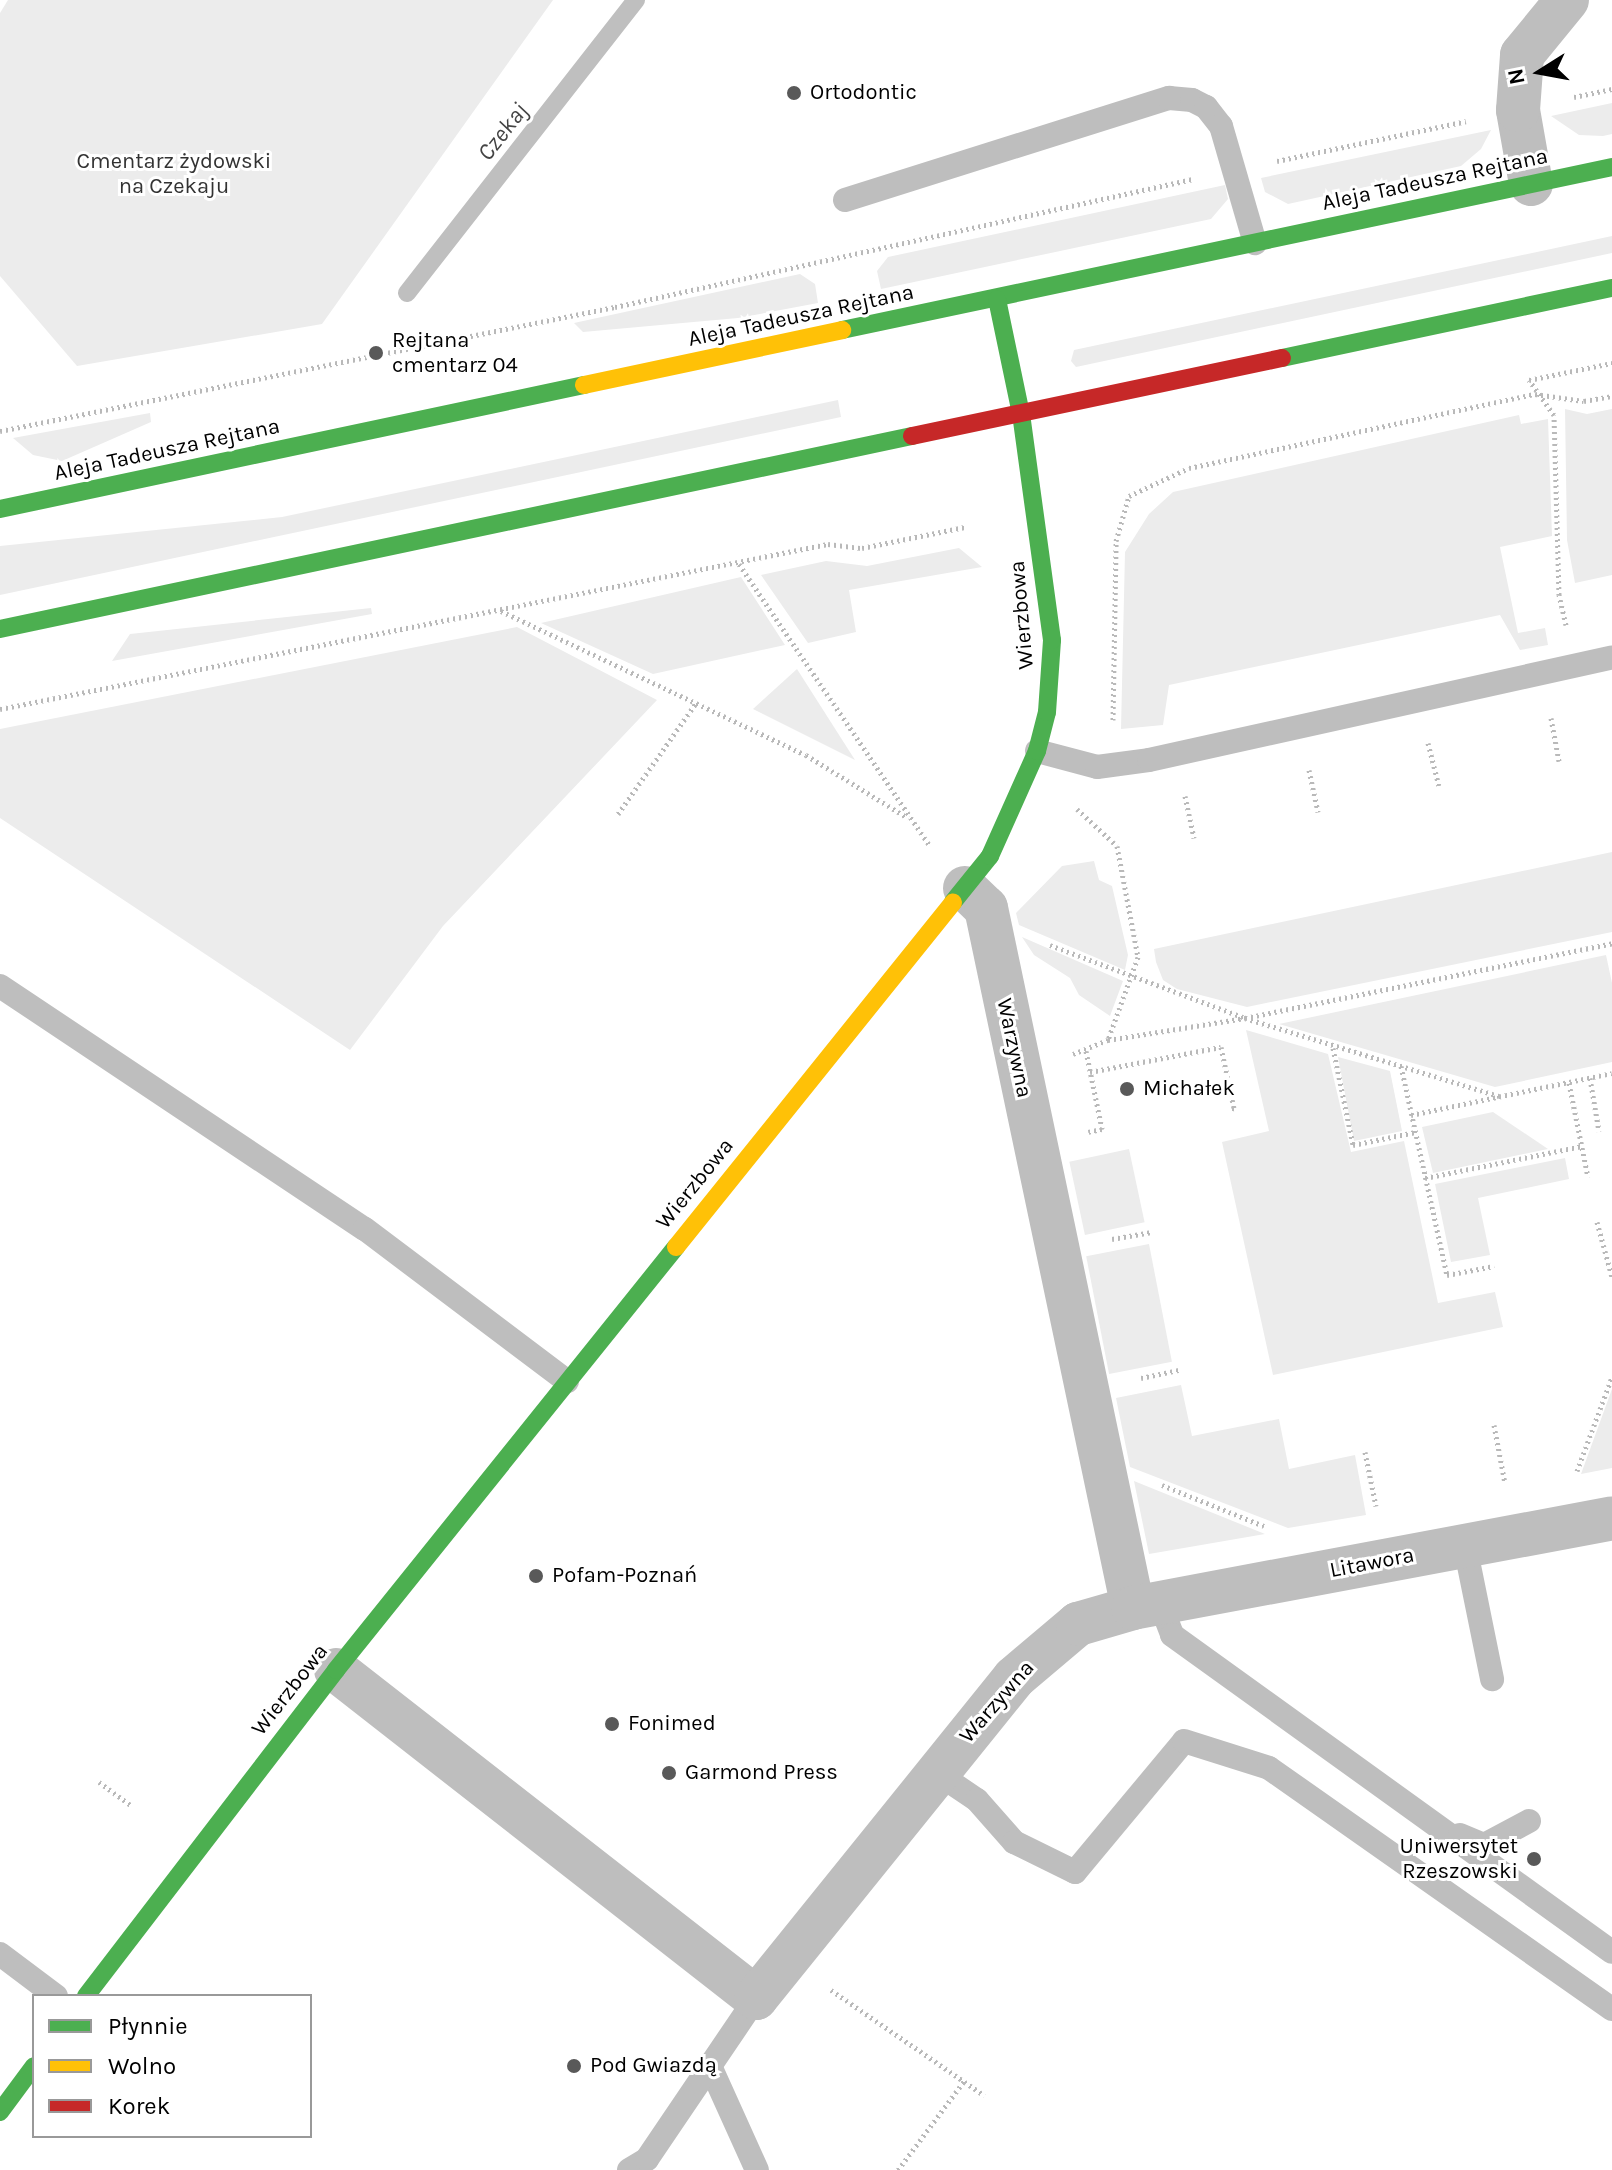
<!DOCTYPE html>
<html>
<head>
<meta charset="utf-8">
<style>
  body { margin:0 }
  #map { position:relative; width:1612px; height:2170px; overflow:hidden; background:#fff; font-family:Karla,sans-serif }
  div>[style] { position:absolute }
  .green>* { inset:0; background:#ececec; transform-origin:0 0 }
  .stream>* { height:18px; margin:-9px; padding:0 9px; transform-origin:9px; border-radius:9px; background:#bfbfbf }
  .path>* { height:5px; margin-top:-2.5px; transform-origin:0; background:repeating-linear-gradient(90deg,#b9b9b9 0 2px,transparent 0 6px) }
  .lane>* { height:24px; margin:-12px; padding:0 12px; transform-origin:12px; border-radius:12px; background:#bebebe }
  .street>* { height:44px; margin:-22px; padding:0 22px; transform-origin:22px; border-radius:22px; background:#bebebe }
  .fast>* { height:18px; margin:-9px; padding:0 9px; transform-origin:9px; border-radius:9px; background:#4caf50 }
  .slow>* { height:18px; margin:-9px; padding:0 9px; transform-origin:9px; border-radius:9px; background:#ffc107 }
  .jam>* { height:18px; margin:-9px; padding:0 9px; transform-origin:9px; border-radius:9px; background:#c62828 }
  .dots>* { width:22px; height:22px; translate:-50% -50%; box-sizing:border-box; border:4px solid #fff; border-radius:50% }
  span { translate:-50% -50%; white-space:nowrap; text-align:center; line-height:1.15; -webkit-text-stroke:6px #fff; paint-order:stroke }
  .poi-label { font-size:22px; color:#000 }
  .left { translate:0 -50%; text-align:left }
  .right { translate:-100% -50%; text-align:right }
  .park-label { font-size:22px; color:#333 }
  .street-label { font-size:22px; color:#000 }
  .water-label { font-size:24px; color:#444; font-style:italic }
  .legend { position:absolute; left:32px; top:1994px; width:280px; height:144px; box-sizing:border-box; background:#fff; border:2px solid #999; margin:0; padding:10px 14px; list-style:none; font-size:24px; color:#000 }
  .legend li { display:flex; align-items:center; gap:16px; height:40px }
  .legend b { width:40px; border:2px solid #999 }
  .north { position:absolute; left:1500px; top:32px; width:80px; height:80px; -webkit-text-stroke:6px #fff; paint-order:stroke; rotate:259deg; font-size:22px; font-weight:700; line-height:32px; text-align:center; color:#000 }
  .north::after { content:''; display:block; margin:auto; width:28px; height:36px; background:#000; clip-path:polygon(50% 0,100% 100%,50% 72%,0 100%) }
</style>
</head>
<body>
<div id="map">
  <div class="green">
    <div style="clip-path:polygon(8px 0,553px 0,322px 324px,77px 366px,0 276px,0 13px)"></div>
    <div style="clip-path:polygon(1612px 103px,1612px 134px,1603px 136px,1579px 135px,1551px 116px)"></div>
    <div style="clip-path:polygon(1491px 130px,1481px 149px,1461px 166px,1288px 204px,1265px 192px,1261px 178px)"></div>
    <div style="clip-path:polygon(1225px 185px,1228px 199px,1211px 219px,881px 289px,877px 271px,888px 257px)"></div>
    <div style="clip-path:polygon(1612px 236px,1612px 253px,1076px 367px,1071px 361px,1074px 350px)"></div>
    <div style="clip-path:polygon(800px 274px,815px 284px,818px 303px,738px 318px,583px 332px,574px 323px)"></div>
    <div style="clip-path:polygon(838px 400px,841px 417px,0 595px,0 546px,282px 517px)"></div>
    <div style="clip-path:polygon(1565px 409px,1587px 414px,1612px 409px,1612px 575px,1575px 583px,1567px 540px)"></div>
    <div style="clip-path:polygon(150px 413px,151px 422px,62px 461px,33px 455px,13px 438px)"></div>
    <div style="clip-path:polygon(1519px 415px,1521px 424px,1548px 419px,1552px 536px,1500px 547px,1518px 633px,1545px 628px,1548px 645px,1520px 650px,1500px 615px,1169px 685px,1163px 725px,1121px 729px,1125px 552px,1149px 514px,1173px 492px)"></div>
    <div style="clip-path:polygon(959px 548px,982px 567px,849px 590px,856px 632px,808px 643px,761px 575px,826px 561px,867px 566px)"></div>
    <div style="clip-path:polygon(741px 577px,785px 645px,653px 674px,541px 623px)"></div>
    <div style="clip-path:polygon(371px 608px,372px 614px,112px 661px,130px 634px)"></div>
    <div style="clip-path:polygon(517px 627px,657px 700px,443px 926px,350px 1050px,0 818px,0 729px)"></div>
    <div style="clip-path:polygon(797px 669px,855px 760px,753px 709px)"></div>
    <div style="clip-path:polygon(1612px 852px,1612px 932px,1247px 1007px,1177px 989px,1163px 980px,1156px 962px,1154px 949px)"></div>
    <div style="clip-path:polygon(1094px 861px,1099px 880px,1112px 886px,1128px 955px,1125px 970px,1019px 925px,1016px 913px,1062px 866px)"></div>
    <div style="clip-path:polygon(1022px 937px,1123px 981px,1110px 1016px,1079px 995px,1070px 978px,1034px 955px)"></div>
    <div style="clip-path:polygon(1606px 955px,1612px 983px,1612px 1062px,1495px 1087px,1279px 1024px)"></div>
    <div style="clip-path:polygon(1246px 1030px,1328px 1054px,1351px 1152px,1404px 1141px,1438px 1303px,1495px 1292px,1503px 1327px,1273px 1375px,1222px 1142px,1269px 1131px)"></div>
    <div style="clip-path:polygon(1338px 1057px,1390px 1071px,1402px 1131px,1354px 1141px)"></div>
    <div style="clip-path:polygon(1493px 1112px,1548px 1149px,1433px 1173px,1422px 1127px)"></div>
    <div style="left:1129px;top:1149px;width:75px;height:61px;rotate:78deg"></div>
    <div style="clip-path:polygon(1565px 1158px,1569px 1179px,1478px 1198px,1490px 1255px,1451px 1262px,1435px 1184px)"></div>
    <div style="left:1149px;top:1244px;width:120px;height:64px;rotate:79deg"></div>
    <div style="clip-path:polygon(1181px 1385px,1192px 1436px,1279px 1419px,1289px 1469px,1355px 1455px,1366px 1515px,1288px 1528px,1130px 1467px,1116px 1398px)"></div>
    <div style="clip-path:polygon(1612px 1389px,1612px 1468px,1581px 1474px)"></div>
    <div style="clip-path:polygon(1134px 1481px,1265px 1534px,1149px 1554px)"></div>
  </div>
  <div class="stream">
    <div style="left:407px;top:293px;width:372px;rotate:-52deg"></div>
  </div>
  <div class="path">
    <div style="left:1574px;top:97px;width:39px;rotate:-12deg"></div>
    <div style="left:1277px;top:161px;width:193px;rotate:-11.9deg"></div>
    <div style="left:0;top:431px;width:627px;rotate:-11.4deg"></div>
    <div style="left:615px;top:307px;width:592px;rotate:-12.49deg"></div>
    <div style="left:739px;top:564px;width:339px;rotate:55.9deg"></div>
    <div style="left:501px;top:611px;width:337px;rotate:25.3deg"></div>
    <div style="left:806px;top:755px;width:120px;rotate:31.7deg"></div>
    <div style="left:1566px;top:625px;width:31px;rotate:-103deg"></div>
    <div style="left:1559px;top:595px;width:180px;rotate:-91.6deg"></div>
    <div style="left:1554px;top:415px;width:43px;rotate:-125.5deg"></div>
    <div style="left:1529px;top:380px;width:85px;rotate:-11.6deg"></div>
    <div style="left:0;top:709px;width:844px;rotate:-11.27deg"></div>
    <div style="left:828px;top:544px;width:34px;rotate:7deg"></div>
    <div style="left:862px;top:548px;width:105px;rotate:-11.5deg"></div>
    <div style="left:1551px;top:718px;width:44px;rotate:79.5deg"></div>
    <div style="left:1113px;top:720px;width:179px;rotate:-89deg"></div>
    <div style="left:1116px;top:541px;width:47px;rotate:-73.9deg"></div>
    <div style="left:1129px;top:496px;width:66px;rotate:-25deg"></div>
    <div style="left:1189px;top:468px;width:354px;rotate:-12.1deg"></div>
    <div style="left:1535px;top:394px;width:49px;rotate:8.1deg"></div>
    <div style="left:1584px;top:401px;width:28px;rotate:-10deg"></div>
    <div style="left:1428px;top:743px;width:44px;rotate:75.7deg"></div>
    <div style="left:1309px;top:770px;width:43px;rotate:77.9deg"></div>
    <div style="left:1185px;top:796px;width:43px;rotate:77.9deg"></div>
    <div style="left:1077px;top:809px;width:54px;rotate:42.8deg"></div>
    <div style="left:1117px;top:846px;width:113px;rotate:79.3deg"></div>
    <div style="left:1138px;top:957px;width:88px;rotate:109.9deg"></div>
    <div style="left:618px;top:814px;width:136px;rotate:-54.9deg"></div>
    <div style="left:1050px;top:945px;width:208px;rotate:20.5deg"></div>
    <div style="left:1245px;top:1018px;width:375px;rotate:-11.5deg"></div>
    <div style="left:1333px;top:1048px;width:99px;rotate:78.3deg"></div>
    <div style="left:1353px;top:1145px;width:64px;rotate:-11.7deg"></div>
    <div style="left:1086px;top:1051px;width:80px;rotate:78.4deg"></div>
    <div style="left:1102px;top:1129px;width:14px;rotate:168deg"></div>
    <div style="left:1073px;top:1054px;width:38px;rotate:-22deg"></div>
    <div style="left:1108px;top:1040px;width:139px;rotate:-9.1deg"></div>
    <div style="left:1245px;top:1018px;width:266px;rotate:17.1deg"></div>
    <div style="left:1401px;top:1066px;width:214px;rotate:77.6deg"></div>
    <div style="left:1447px;top:1275px;width:48px;rotate:-10.8deg"></div>
    <div style="left:1090px;top:1072px;width:133px;rotate:-10.8deg"></div>
    <div style="left:1221px;top:1047px;width:62px;rotate:78deg"></div>
    <div style="left:1234px;top:1108px;width:4px;rotate:166deg"></div>
    <div style="left:1590px;top:1078px;width:54px;rotate:80.4deg"></div>
    <div style="left:1569px;top:1083px;width:96px;rotate:78.6deg"></div>
    <div style="left:1411px;top:1115px;width:205px;rotate:-11.8deg"></div>
    <div style="left:1425px;top:1178px;width:160px;rotate:-11.5deg"></div>
    <div style="left:1597px;top:1222px;width:57px;rotate:74.7deg"></div>
    <div style="left:1112px;top:1239px;width:39px;rotate:-10deg"></div>
    <div style="left:1141px;top:1378px;width:39px;rotate:-12deg"></div>
    <div style="left:1494px;top:1425px;width:59px;rotate:79.3deg"></div>
    <div style="left:1365px;top:1452px;width:55px;rotate:78.5deg"></div>
    <div style="left:1577px;top:1471px;width:100px;rotate:-69.6deg"></div>
    <div style="left:1162px;top:1485px;width:110px;rotate:21.9deg"></div>
    <div style="left:99px;top:1782px;width:39px;rotate:36deg"></div>
    <div style="left:831px;top:1990px;width:186px;rotate:34.5deg"></div>
    <div style="left:898px;top:2170px;width:111px;rotate:-53.4deg"></div>
  </div>
  <div class="lane">
    <div style="left:845px;top:200px;width:340px;rotate:-17.5deg"></div>
    <div style="left:1169px;top:98px;width:23px;rotate:5deg"></div>
    <div style="left:1192px;top:100px;width:16px;rotate:27deg"></div>
    <div style="left:1206px;top:107px;width:24px;rotate:52deg"></div>
    <div style="left:1221px;top:126px;width:122px;rotate:73.8deg"></div>
    <div style="left:1037px;top:751px;width:62px;rotate:14.9deg"></div>
    <div style="left:1097px;top:767px;width:52px;rotate:-7.7deg"></div>
    <div style="left:1149px;top:760px;width:474px;rotate:-12.5deg"></div>
    <div style="left:0;top:986px;width:438px;rotate:33.7deg"></div>
    <div style="left:365px;top:1229px;width:253px;rotate:37deg"></div>
    <div style="left:1465px;top:1546px;width:136px;rotate:78.5deg"></div>
    <div style="left:1160px;top:1603px;width:34px;rotate:69deg"></div>
    <div style="left:1172px;top:1635px;width:542px;rotate:35.77deg"></div>
    <div style="left:937px;top:1773px;width:48px;rotate:34deg"></div>
    <div style="left:977px;top:1800px;width:56px;rotate:48.6deg"></div>
    <div style="left:1014px;top:1842px;width:68px;rotate:26.2deg"></div>
    <div style="left:1075px;top:1872px;width:170px;rotate:-50.2deg"></div>
    <div style="left:1184px;top:1741px;width:89px;rotate:17.6deg"></div>
    <div style="left:1269px;top:1768px;width:419px;rotate:35.1deg"></div>
    <div style="left:1460px;top:1835px;width:26px;rotate:23deg"></div>
    <div style="left:1484px;top:1845px;width:51px;rotate:-28.1deg"></div>
    <div style="left:0;top:1954px;width:70px;rotate:36.9deg"></div>
    <div style="left:710px;top:2066px;width:114px;rotate:65.7deg"></div>
    <div style="left:629px;top:2170px;width:21px;rotate:-31deg"></div>
    <div style="left:647px;top:2159px;width:194px;rotate:-55.9deg"></div>
  </div>
  <div class="street">
    <div style="left:1531px;top:184px;width:75px;rotate:-100deg"></div>
    <div style="left:1518px;top:110px;width:55px;rotate:-85.8deg"></div>
    <div style="left:1522px;top:55px;width:71px;rotate:-50.7deg"></div>
    <div style="left:965px;top:888px;width:29px;rotate:44deg"></div>
    <div style="left:986px;top:908px;width:715px;rotate:78.14deg"></div>
    <div style="left:336px;top:1670px;width:533px;rotate:37.99deg"></div>
    <div style="left:756px;top:1998px;width:411px;rotate:-51.1deg"></div>
    <div style="left:1014px;top:1678px;width:84px;rotate:-40.2deg"></div>
    <div style="left:1078px;top:1624px;width:57px;rotate:-16.2deg"></div>
    <div style="left:1133px;top:1608px;width:487px;rotate:-10.6deg"></div>
  </div>
  <div class="fast">
    <div style="left:842px;top:330px;width:787px;rotate:-11.95deg"></div>
    <div style="left:1282px;top:358px;width:337px;rotate:-12deg"></div>
    <div style="left:0;top:509px;width:597px;rotate:-11.99deg"></div>
    <div style="left:0;top:629px;width:932px;rotate:-11.95deg"></div>
    <div style="left:953px;top:902px;width:59px;rotate:-51.2deg"></div>
    <div style="left:990px;top:856px;width:115px;rotate:-65.9deg"></div>
    <div style="left:1037px;top:751px;width:40px;rotate:-75.6deg"></div>
    <div style="left:1047px;top:712px;width:72px;rotate:-86deg"></div>
    <div style="left:1052px;top:640px;width:228px;rotate:-97.8deg"></div>
    <div style="left:1021px;top:414px;width:117px;rotate:-101.8deg"></div>
    <div style="left:86px;top:1996px;width:411px;rotate:-52.5deg"></div>
    <div style="left:336px;top:1670px;width:543px;rotate:-51.21deg"></div>
    <div style="left:0;top:2112px;width:57px;rotate:-53.5deg"></div>
  </div>
  <div class="slow">
    <div style="left:584px;top:385px;width:264px;rotate:-12deg"></div>
    <div style="left:676px;top:1247px;width:442px;rotate:-51.2deg"></div>
  </div>
  <div class="jam">
    <div style="left:912px;top:436px;width:378px;rotate:-11.9deg"></div>
  </div>
  <div class="dots">
    <div style="left:794px;top:93px;background:#595959"></div>
    <div style="left:376px;top:353px;background:#595959"></div>
    <div style="left:1127px;top:1089px;background:#595959"></div>
    <div style="left:536px;top:1576px;background:#595959"></div>
    <div style="left:612px;top:1724px;background:#595959"></div>
    <div style="left:669px;top:1773px;background:#595959"></div>
    <div style="left:1534px;top:1859px;background:#595959"></div>
    <div style="left:574px;top:2066px;background:#595959"></div>
  </div>
  <div class="poi-label">
    <span class="left" style="left:810px;top:93px">Ortodontic</span>
    <span class="left" style="left:392px;top:353px">Rejtana<br>cmentarz 04</span>
    <span class="left" style="left:1143px;top:1089px">Michałek</span>
    <span class="left" style="left:552px;top:1576px">Pofam-Poznań</span>
    <span class="left" style="left:628px;top:1724px">Fonimed</span>
    <span class="left" style="left:685px;top:1773px">Garmond Press</span>
    <span class="right" style="left:1518px;top:1859px">Uniwersytet<br>Rzeszowski</span>
    <span class="left" style="left:590px;top:2066px">Pod Gwiazdą</span>
  </div>
  <div class="park-label">
    <span style="left:174px;top:174px">Cmentarz żydowski<br>na Czekaju</span>
  </div>
  <div class="street-label">
    <span style="left:1435px;top:180px;rotate:-12deg">Aleja Tadeusza Rejtana</span>
    <span style="left:801px;top:316px;rotate:-12deg">Aleja Tadeusza Rejtana</span>
    <span style="left:167px;top:450px;rotate:-12deg">Aleja Tadeusza Rejtana</span>
    <span style="left:1022px;top:615px;rotate:-95deg">Wierzbowa</span>
    <span style="left:1014px;top:1048px;rotate:78deg">Warzywna</span>
    <span style="left:695px;top:1184px;rotate:-51deg">Wierzbowa</span>
    <span style="left:1372px;top:1563px;rotate:-11deg">Litawora</span>
    <span style="left:290px;top:1690px;rotate:-52deg">Wierzbowa</span>
    <span style="left:997px;top:1702px;rotate:-49deg">Warzywna</span>
  </div>
  <div class="water-label">
    <span style="left:503px;top:132px;rotate:-52deg">Czekaj</span>
  </div>
  <ul class="legend">
  <li><b style="height:10px;background:#4caf50"></b>Płynnie</li>
  <li><b style="height:10px;background:#ffc107"></b>Wolno</li>
  <li><b style="height:10px;background:#c62828"></b>Korek</li>
  </ul>
  <div class="north">N</div>
</div>
</body>
</html>
